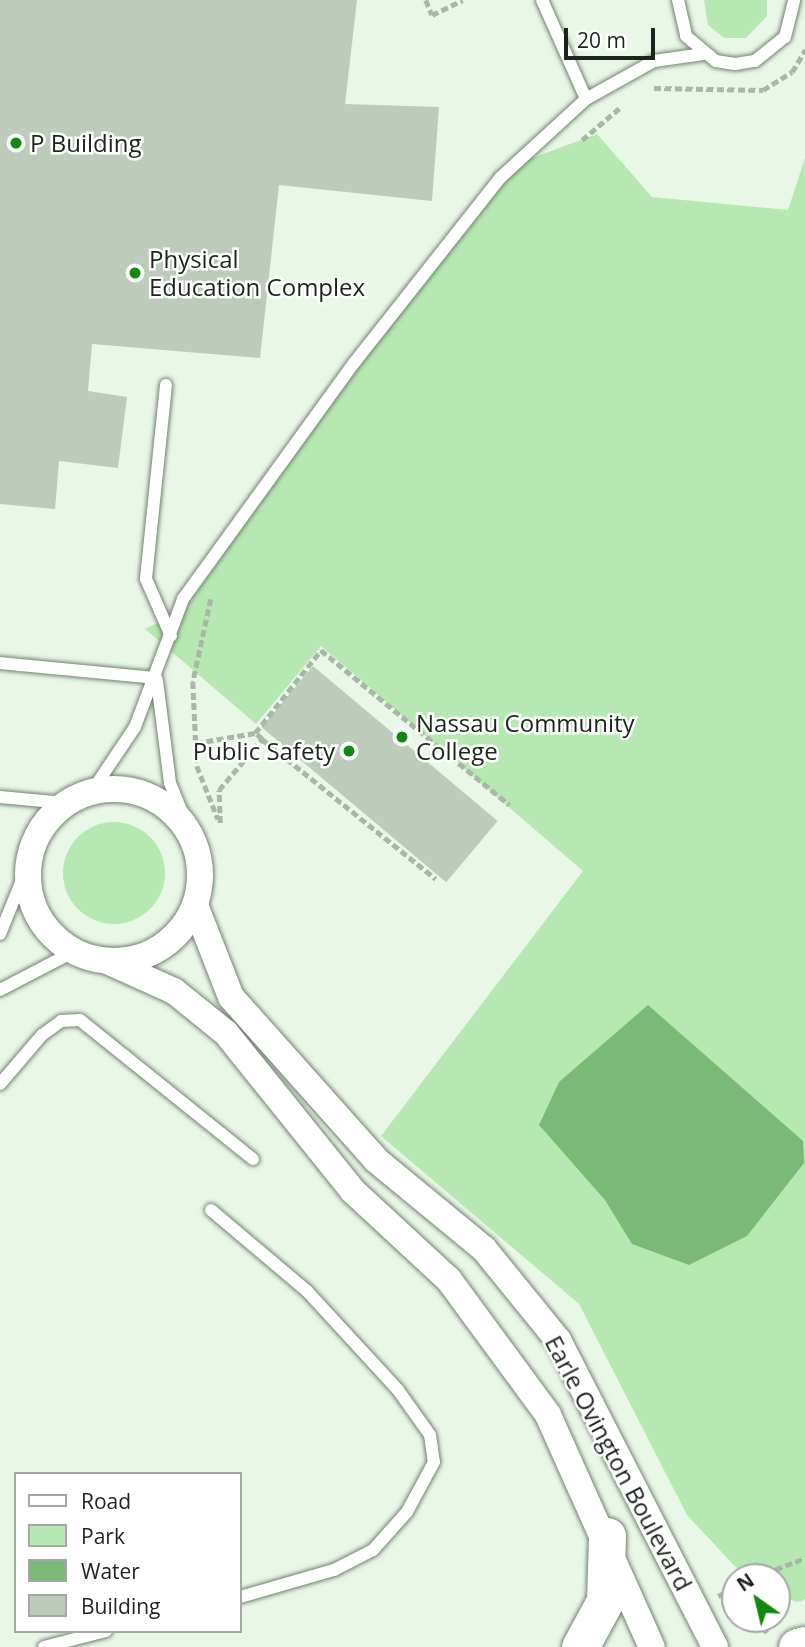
<!DOCTYPE html>
<html>
<head>
<meta charset="utf-8">
<style>
  body { margin:0 }
  #map { position:relative; width:805px; height:1647px; overflow:hidden; background:#e8f7e6; font-family:"Open Sans",sans-serif }
  div>[style] { position:absolute }
  .green>* { inset:0; background:#b6e9b1 }
  .round { border-radius:50% }
  .water>* { inset:0; background:#7bb976 }
  .building>* { inset:0; background:#bccbba; transform-origin:0 0 }
  .path>* { height:4.5px; margin-top:-2.25px; transform-origin:0; background:repeating-linear-gradient(90deg,#aab6a8 0 7px,transparent 0 10.5px) }
  .roads { filter:drop-shadow(0 0 2px #738171) drop-shadow(0 0 2px #738171) }
  .lane>* { height:12px; margin:-6px; padding:0 6px; transform-origin:6px; border-radius:6px; background:#fff }
  .street>* { height:26px; margin:-13px; padding:0 13px; transform-origin:13px; border-radius:13px; background:#fff }
  .street>.ring { margin:-13px; padding:0; box-sizing:content-box; background:none; border:26px solid #fff; border-radius:50% }
  .secondary>* { height:37px; margin:-18.5px; padding:0 18.5px; transform-origin:18.5px; border-radius:18.5px; background:#fff }
  .dots>* { width:19px; height:19px; translate:-50% -50%; box-sizing:border-box; border:4px solid #fff; border-radius:50% }
  span { translate:-50% -50%; white-space:nowrap; text-align:center; line-height:1.15; -webkit-text-stroke:5px #fff; paint-order:stroke }
  .poi-label { font-size:24px; color:#1d231d }
  .left { translate:0 -50%; text-align:left }
  .right { translate:-100% -50%; text-align:right }
  .street-label { font-size:24px; color:#1d231d }
  .legend { position:absolute; left:14px; top:1472px; width:228px; height:161px; box-sizing:border-box; background:#fff; border:2px solid #a5a7a5; margin:0; padding:9px 12px; list-style:none; font-size:21px; color:#1d231d }
  .legend li { display:flex; align-items:center; gap:14px; height:35px }
  .legend b { width:35px; border:2px solid #a5a7a5 }
  .north { position:absolute; left:721px; top:1563px; width:70px; height:70px; box-sizing:border-box; background:#fff; border:2px solid #a5a7a5; border-radius:50%; rotate:326deg; font-size:19px; font-weight:700; line-height:28px; text-align:center; color:#1d231d }
  .north::after { content:''; display:block; margin:auto; width:24px; height:32px; background:#10890d; clip-path:polygon(50% 0,100% 100%,50% 72%,0 100%) }
  .scale { position:absolute; left:564px; top:28px; width:91px; height:32px; box-sizing:border-box; border:4px solid #1d231d; border-top:0; padding-left:9px; font-size:21px; line-height:24px; white-space:nowrap; color:#1d231d; -webkit-text-stroke:5px #fff; paint-order:stroke }
</style>
</head>
<body>
<div id="map">
  <div class="green">
    <div style="clip-path:polygon(704px 0,767px 0,767px 16px,746px 38px,724px 38px,708px 25px)"></div>
    <div style="clip-path:polygon(597px 134px,652px 197px,788px 210px,805px 158px,805px 1599px,798px 1602px,777px 1596px,777px 1577px,745px 1577px,687px 1515px,579px 1304px,381px 1136px,583px 871px,321px 646px,256px 724px,145px 629px,179px 613px,497px 171px)"></div>
    <div class="round" style="left:63px;top:822px;width:102px;height:102px"></div>
  </div>
  <div class="water">
    <div style="clip-path:polygon(648px 1005px,803px 1141px,804px 1163px,747px 1236px,689px 1265px,632px 1244px,605px 1200px,539px 1125px,559px 1082px)"></div>
  </div>
  <div class="building">
    <div style="clip-path:polygon(0 0,357px 0,345px 104px,439px 107px,432px 201px,279px 185px,260px 358px,92px 344px,88px 391px,127px 397px,118px 468px,59px 461px,55px 509px,0 504px)"></div>
    <div style="left:313px;top:666px;width:241px;height:80px;rotate:40deg"></div>
  </div>
  <div class="path">
    <div style="left:426px;top:0;width:16px;rotate:68deg"></div>
    <div style="left:432px;top:15px;width:34px;rotate:-26deg"></div>
    <div style="left:654px;top:88px;width:109px;rotate:1.1deg"></div>
    <div style="left:763px;top:90px;width:34px;rotate:-32deg"></div>
    <div style="left:792px;top:72px;width:26px;rotate:-59deg"></div>
    <div style="left:582px;top:140px;width:52px;rotate:-40.4deg"></div>
    <div style="left:211px;top:599px;width:85px;rotate:102.2deg"></div>
    <div style="left:193px;top:682px;width:84px;rotate:87.3deg"></div>
    <div style="left:197px;top:766px;width:57px;rotate:68.4deg"></div>
    <div style="left:262px;top:739px;width:9px;rotate:-139deg"></div>
    <div style="left:255px;top:733px;width:106px;rotate:-51.5deg"></div>
    <div style="left:321px;top:650px;width:244px;rotate:39.4deg"></div>
    <div style="left:196px;top:743px;width:60px;rotate:-9.6deg"></div>
    <div style="left:220px;top:823px;width:33px;rotate:-92deg"></div>
    <div style="left:219px;top:790px;width:67px;rotate:-49.9deg"></div>
    <div style="left:262px;top:739px;width:223px;rotate:38.8deg"></div>
    <div style="left:756px;top:1577px;width:53px;rotate:-21.2deg"></div>
    <div style="left:718px;top:1596px;width:19px;rotate:-25deg"></div>
    <div style="left:757px;top:1619px;width:17px;rotate:54deg"></div>
  </div>
  <div class="roads">
    <div class="lane">
      <div style="left:542px;top:0;width:108px;rotate:66deg"></div>
      <div style="left:678px;top:0;width:37px;rotate:77deg"></div>
      <div style="left:686px;top:36px;width:39px;rotate:40deg"></div>
      <div style="left:716px;top:61px;width:19px;rotate:9deg"></div>
      <div style="left:735px;top:64px;width:20px;rotate:-9deg"></div>
      <div style="left:755px;top:61px;width:38px;rotate:-39deg"></div>
      <div style="left:785px;top:37px;width:38px;rotate:-76deg"></div>
      <div style="left:166px;top:385px;width:195px;rotate:95.9deg"></div>
      <div style="left:146px;top:579px;width:62px;rotate:66.3deg"></div>
      <div style="left:0;top:663px;width:157px;rotate:5.5deg"></div>
      <div style="left:157px;top:681px;width:103px;rotate:82.7deg"></div>
      <div style="left:170px;top:783px;width:58px;rotate:67.8deg"></div>
      <div style="left:92px;top:791px;width:77px;rotate:-56.1deg"></div>
      <div style="left:135px;top:727px;width:137px;rotate:-69.4deg"></div>
      <div style="left:183px;top:599px;width:291px;rotate:-54.1deg"></div>
      <div style="left:354px;top:363px;width:236px;rotate:-51.7deg"></div>
      <div style="left:500px;top:178px;width:117px;rotate:-42.6deg"></div>
      <div style="left:586px;top:99px;width:78px;rotate:-29.2deg"></div>
      <div style="left:654px;top:61px;width:50px;rotate:-8deg"></div>
      <div style="left:0;top:797px;width:65px;rotate:5.3deg"></div>
      <div style="left:0;top:934px;width:71px;rotate:-67.8deg"></div>
      <div style="left:0;top:990px;width:82px;rotate:-27.5deg"></div>
      <div style="left:0;top:1084px;width:65px;rotate:-49.4deg"></div>
      <div style="left:42px;top:1035px;width:24px;rotate:-36deg"></div>
      <div style="left:61px;top:1021px;width:19px;rotate:-3deg"></div>
      <div style="left:80px;top:1020px;width:222px;rotate:38.8deg"></div>
      <div style="left:211px;top:1210px;width:126px;rotate:40.2deg"></div>
      <div style="left:307px;top:1291px;width:134px;rotate:47.4deg"></div>
      <div style="left:398px;top:1390px;width:55px;rotate:54.6deg"></div>
      <div style="left:430px;top:1435px;width:27px;rotate:82deg"></div>
      <div style="left:434px;top:1462px;width:57px;rotate:118.4deg"></div>
      <div style="left:407px;top:1512px;width:51px;rotate:131.8deg"></div>
      <div style="left:373px;top:1550px;width:44px;rotate:152.9deg"></div>
      <div style="left:334px;top:1570px;width:98px;rotate:164deg"></div>
      <div style="left:44px;top:1647px;width:64px;rotate:-14.5deg"></div>
    </div>
    <div class="street">
      <div class="ring" style="left:28px;top:789px;width:146px;height:146px"></div>
      <div style="left:195px;top:905px;width:99px;rotate:68.6deg"></div>
      <div style="left:231px;top:997px;width:218px;rotate:48.3deg"></div>
      <div style="left:376px;top:1160px;width:140px;rotate:39.5deg"></div>
      <div style="left:484px;top:1249px;width:117px;rotate:50.9deg"></div>
      <div style="left:558px;top:1340px;width:345px;rotate:62.9deg"></div>
      <div style="left:107px;top:961px;width:73px;rotate:24.1deg"></div>
      <div style="left:174px;top:991px;width:67px;rotate:38.9deg"></div>
      <div style="left:226px;top:1033px;width:203px;rotate:51.2deg"></div>
      <div style="left:353px;top:1191px;width:131px;rotate:42.8deg"></div>
      <div style="left:449px;top:1280px;width:167px;rotate:53.7deg"></div>
      <div style="left:548px;top:1415px;width:254px;rotate:65.9deg"></div>
    </div>
    <div class="secondary">
      <div style="left:580px;top:1647px;width:52px;rotate:-61.5deg"></div>
      <div style="left:605px;top:1601px;width:65px;rotate:-88.2deg"></div>
      <div style="left:797px;top:1647px;width:8px;rotate:-14deg"></div>
    </div>
  </div>
  <div class="dots">
    <div style="left:16px;top:143px;background:#10890d"></div>
    <div style="left:135px;top:273px;background:#10890d"></div>
    <div style="left:402px;top:737px;background:#10890d"></div>
    <div style="left:349px;top:751px;background:#10890d"></div>
  </div>
  <div class="poi-label">
    <span class="left" style="left:30px;top:143px">P Building</span>
    <span class="left" style="left:149px;top:273px">Physical<br>Education Complex</span>
    <span class="left" style="left:416px;top:737px">Nassau Community<br>College</span>
    <span class="right" style="left:335px;top:751px">Public Safety</span>
  </div>
  <div class="street-label">
    <span style="left:619px;top:1463px;rotate:62deg">Earle Ovington Boulevard</span>
  </div>
  <ul class="legend">
  <li><b style="height:9px;background:#fff"></b>Road</li>
  <li><b style="height:19px;background:#b6e9b1"></b>Park</li>
  <li><b style="height:19px;background:#7bb976"></b>Water</li>
  <li><b style="height:19px;background:#bccbba"></b>Building</li>
  </ul>
  <div class="north">N</div>
  <div class="scale">20 m</div>
</div>
</body>
</html>
